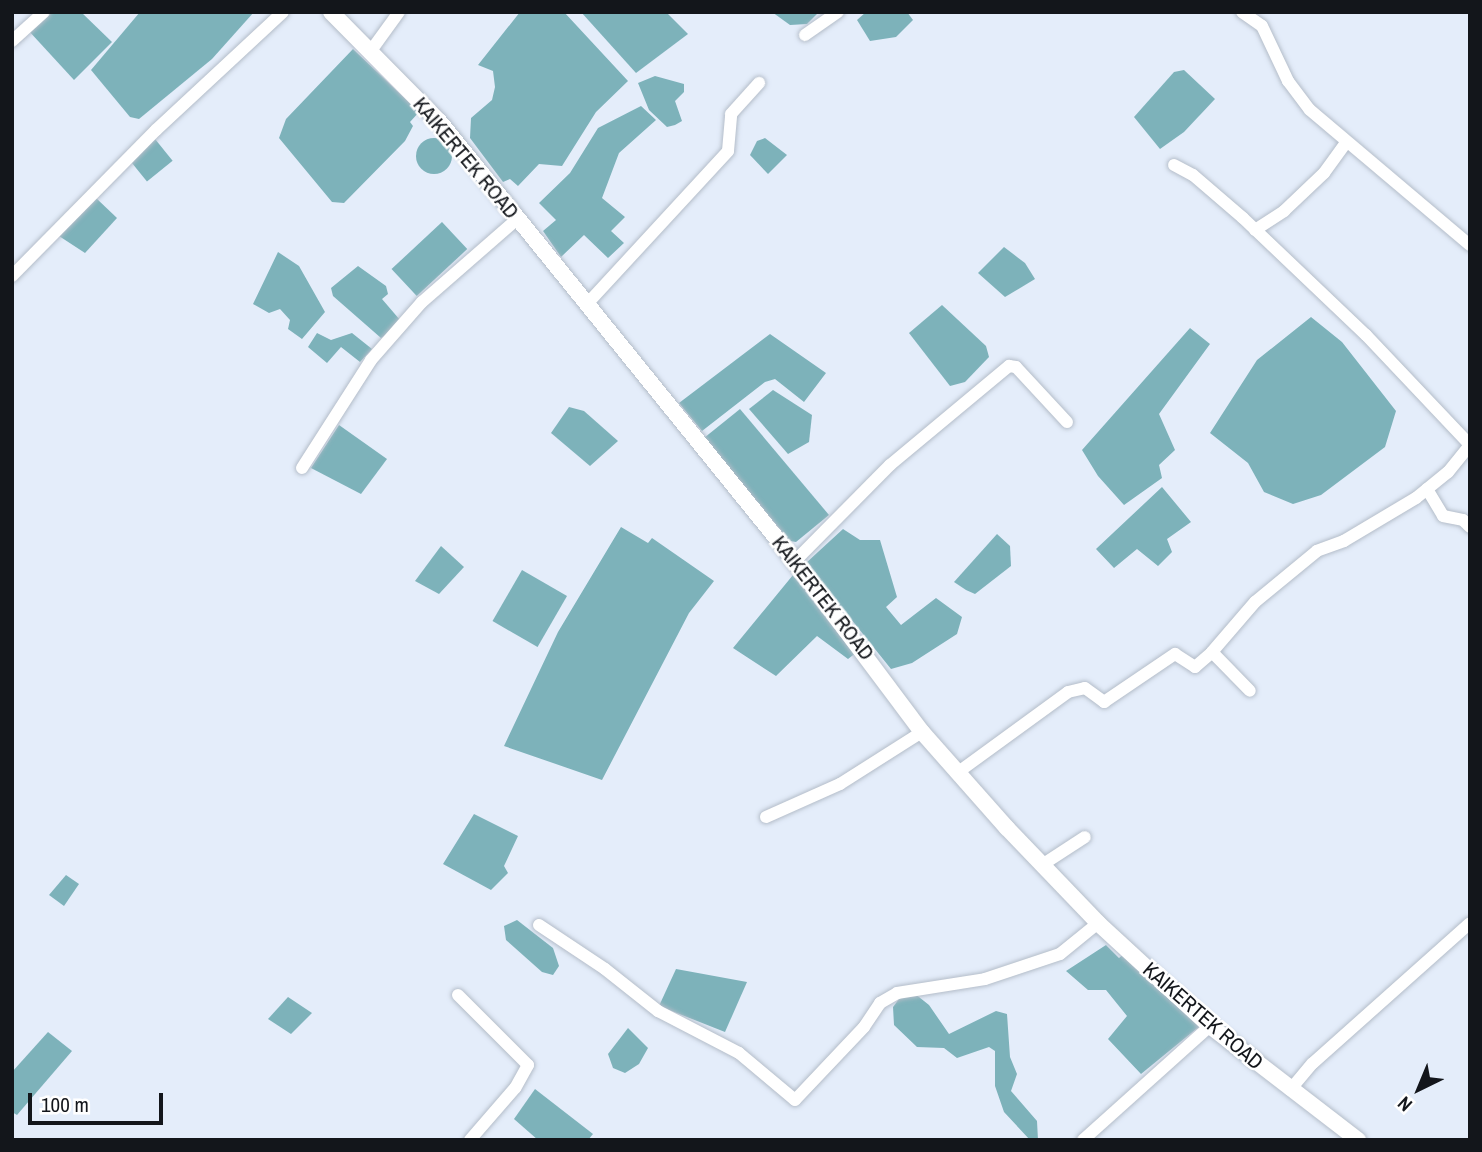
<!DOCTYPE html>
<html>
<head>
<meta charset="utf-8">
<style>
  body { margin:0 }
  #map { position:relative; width:1482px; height:1152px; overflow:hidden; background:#e4edfa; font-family:"Archivo Narrow",sans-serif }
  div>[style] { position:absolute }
  .water>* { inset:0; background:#7db2ba; transform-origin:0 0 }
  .round { border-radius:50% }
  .roads { filter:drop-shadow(0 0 2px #b4bdc9) drop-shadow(0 0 2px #b4bdc9) }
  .minor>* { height:12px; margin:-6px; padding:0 6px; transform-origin:6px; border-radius:6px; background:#fff }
  .major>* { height:16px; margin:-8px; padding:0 8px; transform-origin:8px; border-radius:8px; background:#fff }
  span { translate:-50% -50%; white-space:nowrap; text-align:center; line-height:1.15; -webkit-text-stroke:5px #fff; paint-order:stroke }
  .street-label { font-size:21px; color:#13161b }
  .frame { position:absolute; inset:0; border:14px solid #13161b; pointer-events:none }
  .north { position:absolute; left:1384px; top:1054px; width:70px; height:70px; -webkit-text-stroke:5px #fff; paint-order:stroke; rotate:223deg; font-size:19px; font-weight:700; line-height:28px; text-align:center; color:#13161b }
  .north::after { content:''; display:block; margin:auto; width:24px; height:32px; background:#13161b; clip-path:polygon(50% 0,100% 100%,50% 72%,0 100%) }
  .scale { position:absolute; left:28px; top:1093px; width:135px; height:32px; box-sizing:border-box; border:4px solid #13161b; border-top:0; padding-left:9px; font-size:21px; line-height:24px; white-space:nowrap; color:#13161b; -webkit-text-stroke:5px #fff; paint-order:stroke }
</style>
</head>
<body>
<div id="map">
  <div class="water">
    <div style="clip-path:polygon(47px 12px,81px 12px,112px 42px,74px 80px,28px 30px)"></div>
    <div style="clip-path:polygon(140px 12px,254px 12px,212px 59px,139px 119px,130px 117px,91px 70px)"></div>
    <div style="clip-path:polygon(520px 12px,564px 12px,628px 81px,596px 112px,562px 166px,539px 164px,518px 186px,510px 179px,503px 182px,470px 138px,471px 118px,492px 100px,495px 87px,493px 71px,478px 65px)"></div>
    <div style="clip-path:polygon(581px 12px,666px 12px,688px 34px,636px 73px)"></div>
    <div style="clip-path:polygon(772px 12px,819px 12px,807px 24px,790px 25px)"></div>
    <div style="clip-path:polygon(866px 12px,907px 12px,913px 20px,896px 37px,870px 41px,857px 20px)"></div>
    <div style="clip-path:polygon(353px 49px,419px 112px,410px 122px,413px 126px,405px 141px,344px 203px,332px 202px,279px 138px,286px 119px)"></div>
    <div style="clip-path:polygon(1184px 70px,1215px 99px,1184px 132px,1160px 149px,1134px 117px,1174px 72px)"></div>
    <div style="clip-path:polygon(655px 76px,684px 84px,684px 92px,675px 101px,682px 121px,675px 125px,667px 127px,649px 110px,638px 83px)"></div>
    <div style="clip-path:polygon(641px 106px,656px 120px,619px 153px,602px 198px,625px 217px,611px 231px,624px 243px,608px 258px,584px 235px,561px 257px,543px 231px,556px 220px,539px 203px,570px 173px,598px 128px)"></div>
    <div class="round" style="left:416px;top:138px;width:36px;height:36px"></div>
    <div style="clip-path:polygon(765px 138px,787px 155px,768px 174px,750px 155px,757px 141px)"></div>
    <div style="left:155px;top:139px;width:28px;height:33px;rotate:51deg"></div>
    <div style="clip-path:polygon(96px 198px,117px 218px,85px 253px,59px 236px)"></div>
    <div style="left:442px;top:222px;width:37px;height:69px;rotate:47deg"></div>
    <div style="clip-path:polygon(1004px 247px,1025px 263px,1035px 279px,1005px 297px,978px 273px)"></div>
    <div style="clip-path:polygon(278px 252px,299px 266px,325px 312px,302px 339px,288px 329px,290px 320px,280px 309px,269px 313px,253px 304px)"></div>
    <div style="clip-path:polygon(358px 266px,386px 286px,388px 294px,382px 299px,400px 320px,399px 326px,381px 338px,333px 296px,331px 288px)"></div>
    <div style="clip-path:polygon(942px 305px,986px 346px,989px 357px,965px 382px,950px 386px,909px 333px)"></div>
    <div style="clip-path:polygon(1311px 317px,1342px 342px,1396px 411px,1385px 447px,1321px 495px,1293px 504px,1264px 492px,1248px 463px,1210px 433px,1257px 360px)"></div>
    <div style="clip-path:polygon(1190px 328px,1210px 344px,1159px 414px,1175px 450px,1159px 465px,1162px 478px,1124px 505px,1098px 476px,1082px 450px)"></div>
    <div style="clip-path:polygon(317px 333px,331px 340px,352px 333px,372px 349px,360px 362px,341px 347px,327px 363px,308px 347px)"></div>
    <div style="clip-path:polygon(770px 334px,826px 373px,804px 402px,775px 379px,765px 382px,702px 431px,679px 403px)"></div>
    <div style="clip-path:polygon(773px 390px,812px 415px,809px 442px,788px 454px,749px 409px)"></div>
    <div style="clip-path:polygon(569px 407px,584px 411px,618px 441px,590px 466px,551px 433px)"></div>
    <div style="clip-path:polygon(740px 409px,829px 515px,796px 542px,790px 541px,704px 438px)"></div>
    <div style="clip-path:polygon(339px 425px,387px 459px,361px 494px,311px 468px)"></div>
    <div style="clip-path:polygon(1162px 487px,1191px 522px,1167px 539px,1172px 552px,1158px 566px,1137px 549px,1114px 568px,1096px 549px)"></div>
    <div style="clip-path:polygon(621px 527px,648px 543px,652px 538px,714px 581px,689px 613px,602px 780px,504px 746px,558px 632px)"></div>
    <div style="clip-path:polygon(843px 529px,860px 540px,880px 540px,897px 597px,886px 607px,901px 625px,936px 598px,962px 617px,957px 634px,912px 663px,891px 669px,806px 563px)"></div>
    <div style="clip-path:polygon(997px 534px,1010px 546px,1011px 566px,975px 594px,966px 590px,954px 582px)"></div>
    <div style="clip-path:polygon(441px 546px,464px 567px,439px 594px,415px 581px)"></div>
    <div style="left:522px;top:570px;width:52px;height:59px;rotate:30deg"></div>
    <div style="clip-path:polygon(793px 575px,857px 652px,848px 659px,817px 636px,776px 676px,733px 648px)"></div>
    <div style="clip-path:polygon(474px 814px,518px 836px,504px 866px,508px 873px,491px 890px,443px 864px)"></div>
    <div style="clip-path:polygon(66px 875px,79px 884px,64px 906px,49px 895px)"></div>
    <div style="clip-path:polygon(517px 920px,553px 948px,559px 966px,553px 975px,542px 972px,506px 940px,504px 926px)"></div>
    <div style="clip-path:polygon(1106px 945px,1119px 958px,1125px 953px,1201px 1025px,1141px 1074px,1108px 1039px,1127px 1016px,1106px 990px,1088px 990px,1066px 971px)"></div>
    <div style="clip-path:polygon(676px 969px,747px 982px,725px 1032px,659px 1006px)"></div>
    <div style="clip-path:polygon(914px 993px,929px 1005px,949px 1034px,996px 1011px,1007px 1014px,1010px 1057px,1017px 1074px,1011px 1091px,1037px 1121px,1038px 1140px,1030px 1140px,1004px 1112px,995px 1086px,995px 1051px,989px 1047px,957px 1058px,944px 1048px,917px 1047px,894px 1025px,893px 1007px,899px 999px)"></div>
    <div style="clip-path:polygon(288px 997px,312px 1013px,291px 1034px,268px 1019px)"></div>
    <div style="clip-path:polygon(628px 1028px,648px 1048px,639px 1064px,625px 1073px,613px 1068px,608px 1054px)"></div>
    <div style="clip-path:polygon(48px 1032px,72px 1051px,17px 1115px,12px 1112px,12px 1072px)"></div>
    <div style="clip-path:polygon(535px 1089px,593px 1134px,588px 1140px,538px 1140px,514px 1119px)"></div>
  </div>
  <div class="roads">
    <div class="minor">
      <div style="left:1242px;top:12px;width:24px;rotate:35deg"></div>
      <div style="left:1262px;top:26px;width:61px;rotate:64.7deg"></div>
      <div style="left:1288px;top:81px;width:36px;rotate:53deg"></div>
      <div style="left:1310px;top:110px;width:209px;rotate:40.2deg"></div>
      <div style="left:805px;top:35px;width:40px;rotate:-34.9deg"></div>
      <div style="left:12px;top:41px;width:43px;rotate:-42.2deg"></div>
      <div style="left:370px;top:52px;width:49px;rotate:-54.1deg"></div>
      <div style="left:1174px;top:165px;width:21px;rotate:28deg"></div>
      <div style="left:1193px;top:175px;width:66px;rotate:40.7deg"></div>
      <div style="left:1243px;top:218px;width:170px;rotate:43.6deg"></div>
      <div style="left:1366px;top:335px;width:151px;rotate:46.6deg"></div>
      <div style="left:1470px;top:445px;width:35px;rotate:129deg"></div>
      <div style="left:1448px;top:472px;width:41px;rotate:140.9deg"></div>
      <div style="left:1416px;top:498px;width:84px;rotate:149.2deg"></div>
      <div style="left:1344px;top:541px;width:29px;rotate:160deg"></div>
      <div style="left:1317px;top:551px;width:80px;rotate:140.6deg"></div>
      <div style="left:1255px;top:602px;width:66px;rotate:130.7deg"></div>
      <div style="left:1212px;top:652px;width:54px;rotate:45.7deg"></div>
      <div style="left:1255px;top:230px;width:35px;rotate:-33deg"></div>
      <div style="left:1284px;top:211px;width:55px;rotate:-43.5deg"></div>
      <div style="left:1324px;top:173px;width:37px;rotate:-54deg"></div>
      <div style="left:12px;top:276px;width:205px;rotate:-45.4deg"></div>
      <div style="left:156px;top:130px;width:173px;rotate:-42.9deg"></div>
      <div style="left:587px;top:304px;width:208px;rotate:-47.3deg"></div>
      <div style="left:728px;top:151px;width:37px;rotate:-85deg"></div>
      <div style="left:731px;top:114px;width:42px;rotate:-47.9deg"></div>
      <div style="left:302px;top:468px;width:128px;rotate:-57.4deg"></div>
      <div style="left:371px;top:360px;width:77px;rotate:-48.7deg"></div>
      <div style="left:422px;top:302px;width:126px;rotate:-41.1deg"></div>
      <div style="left:1427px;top:489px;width:31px;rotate:59deg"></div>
      <div style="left:1443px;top:516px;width:20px;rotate:11deg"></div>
      <div style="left:1463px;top:520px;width:10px;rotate:45deg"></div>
      <div style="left:795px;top:561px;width:135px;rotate:-45.3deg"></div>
      <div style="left:890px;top:465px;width:155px;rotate:-39.8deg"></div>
      <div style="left:1009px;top:366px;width:7px;rotate:8deg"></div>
      <div style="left:1016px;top:367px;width:75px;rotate:47.2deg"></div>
      <div style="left:957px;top:773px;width:137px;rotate:-36.1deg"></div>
      <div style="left:1068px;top:692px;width:17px;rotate:-13deg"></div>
      <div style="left:1085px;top:688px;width:24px;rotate:36deg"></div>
      <div style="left:1104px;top:702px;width:86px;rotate:-34.1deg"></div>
      <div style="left:1175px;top:654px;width:24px;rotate:33deg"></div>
      <div style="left:1195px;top:667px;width:23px;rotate:-41deg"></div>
      <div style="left:766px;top:817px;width:81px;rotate:-24deg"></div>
      <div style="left:840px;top:784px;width:97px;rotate:-32.4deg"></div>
      <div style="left:1042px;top:865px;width:51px;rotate:-33.1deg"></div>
      <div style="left:539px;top:925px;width:79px;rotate:33.7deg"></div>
      <div style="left:605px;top:969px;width:68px;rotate:38.4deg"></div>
      <div style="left:658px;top:1011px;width:91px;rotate:27.4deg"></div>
      <div style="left:739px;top:1053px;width:73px;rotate:40deg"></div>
      <div style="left:795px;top:1100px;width:100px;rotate:-46.6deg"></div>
      <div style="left:864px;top:1027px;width:29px;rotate:-56deg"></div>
      <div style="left:880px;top:1003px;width:20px;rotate:-30deg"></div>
      <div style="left:897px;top:993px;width:89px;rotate:-9deg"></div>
      <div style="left:985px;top:979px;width:79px;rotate:-18.4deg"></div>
      <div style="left:1060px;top:954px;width:49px;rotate:-39.2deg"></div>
      <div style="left:458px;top:995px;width:99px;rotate:45deg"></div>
      <div style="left:528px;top:1065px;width:26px;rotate:119deg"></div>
      <div style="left:515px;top:1088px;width:69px;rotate:130.9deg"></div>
      <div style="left:1290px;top:1090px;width:35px;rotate:-50deg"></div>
      <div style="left:1313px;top:1063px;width:210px;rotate:-41.7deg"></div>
      <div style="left:1083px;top:1140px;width:171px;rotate:-41.9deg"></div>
    </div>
    <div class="major">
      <div style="left:331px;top:12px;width:153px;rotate:45.3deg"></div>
      <div style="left:439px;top:121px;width:545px;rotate:51.03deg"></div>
      <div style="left:782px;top:545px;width:234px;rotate:53.2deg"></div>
      <div style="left:922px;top:732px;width:128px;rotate:48.5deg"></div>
      <div style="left:1007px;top:828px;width:132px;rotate:46.2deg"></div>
      <div style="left:1098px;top:923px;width:152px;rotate:42.6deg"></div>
      <div style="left:1210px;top:1026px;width:187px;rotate:37.6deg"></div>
    </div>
  </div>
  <div class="street-label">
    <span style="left:466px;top:158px;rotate:50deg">KAIKERTEK ROAD</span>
    <span style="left:823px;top:598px;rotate:52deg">KAIKERTEK ROAD</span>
    <span style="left:1203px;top:1016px;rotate:41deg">KAIKERTEK ROAD</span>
  </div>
  <div class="frame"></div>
  <div class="north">N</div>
  <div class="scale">100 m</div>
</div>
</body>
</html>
